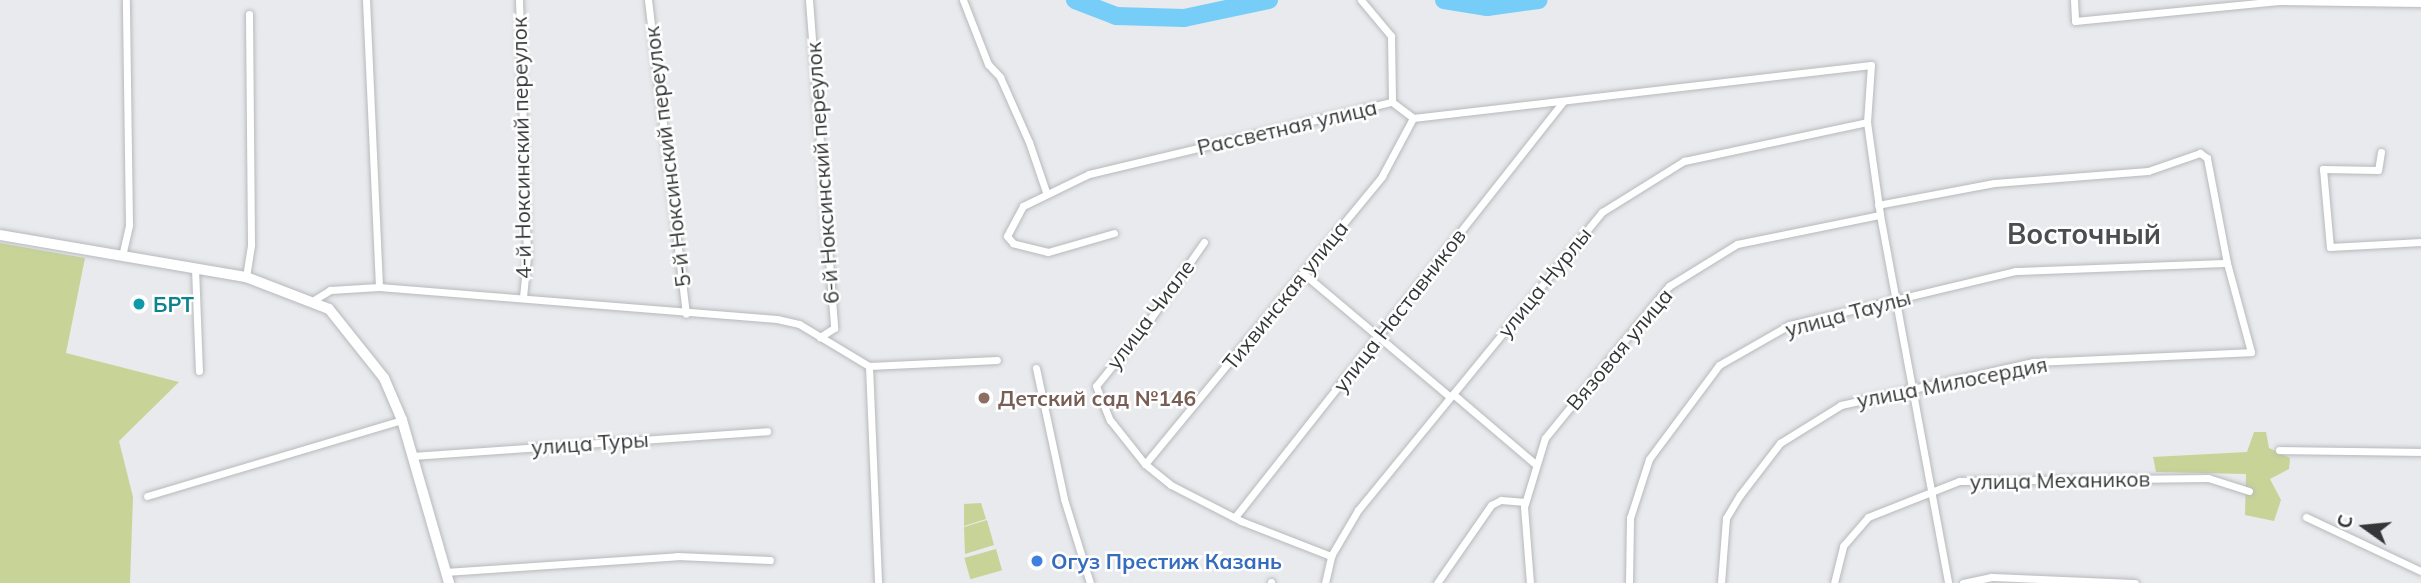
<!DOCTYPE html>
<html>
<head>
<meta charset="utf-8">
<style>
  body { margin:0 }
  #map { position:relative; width:2421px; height:583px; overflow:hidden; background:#e8eaed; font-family:Mulish,sans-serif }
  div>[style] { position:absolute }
  .green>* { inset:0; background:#c8d398; transform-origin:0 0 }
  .river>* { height:18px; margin:-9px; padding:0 9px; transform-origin:9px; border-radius:9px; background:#76cdf7 }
  .roads { filter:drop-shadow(0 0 2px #b7b9bc) drop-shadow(0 0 2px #b7b9bc) }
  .street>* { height:7px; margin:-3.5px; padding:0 3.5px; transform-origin:3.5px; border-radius:3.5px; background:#fff }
  .secondary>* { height:10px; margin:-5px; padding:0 5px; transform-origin:5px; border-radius:5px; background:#fff }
  .dots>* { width:19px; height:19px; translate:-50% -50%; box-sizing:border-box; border:4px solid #fff; border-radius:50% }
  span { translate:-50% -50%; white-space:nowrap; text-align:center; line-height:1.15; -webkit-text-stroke:5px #fff; paint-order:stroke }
  .street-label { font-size:21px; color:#353637 }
  .culture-label { font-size:21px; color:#0d838f; font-weight:700 }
  .left { translate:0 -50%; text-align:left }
  .education-label { font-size:21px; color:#785e54; font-weight:700 }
  .shop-label { font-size:21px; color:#366cbe; font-weight:700 }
  .district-label { font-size:28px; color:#4b4d50; font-weight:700 }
  .north { position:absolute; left:2330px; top:492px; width:70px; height:70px; -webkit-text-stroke:5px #fff; paint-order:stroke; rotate:285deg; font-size:19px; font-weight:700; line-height:28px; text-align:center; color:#353637 }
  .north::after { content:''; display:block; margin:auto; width:24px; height:32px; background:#353637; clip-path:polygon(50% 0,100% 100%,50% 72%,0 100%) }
</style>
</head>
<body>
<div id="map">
  <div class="green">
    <div style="clip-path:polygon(0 243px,85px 258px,66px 353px,179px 382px,119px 441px,133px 497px,130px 583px,0 583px)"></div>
    <div style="clip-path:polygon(2254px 432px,2266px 432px,2269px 448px,2290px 458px,2289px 469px,2270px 479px,2281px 500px,2274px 521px,2245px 515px,2246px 474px,2156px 472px,2153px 457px,2247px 452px)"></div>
    <div style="clip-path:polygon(981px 503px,986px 519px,964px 526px,964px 504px)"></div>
    <div style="clip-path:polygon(987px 520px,994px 545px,965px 554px,964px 527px)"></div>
    <div style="left:996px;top:549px;width:22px;height:33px;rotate:74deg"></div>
  </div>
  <div class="river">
    <div style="left:1075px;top:0;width:44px;rotate:21.3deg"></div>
    <div style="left:1116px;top:16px;width:68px;rotate:1.7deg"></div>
    <div style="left:1184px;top:18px;width:87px;rotate:-12deg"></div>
    <div style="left:1444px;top:0;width:44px;rotate:9.2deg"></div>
    <div style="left:1487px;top:7px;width:52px;rotate:-7.7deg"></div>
  </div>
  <div class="roads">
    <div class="street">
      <div style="left:366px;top:0;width:287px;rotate:87.4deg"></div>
      <div style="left:519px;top:0;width:257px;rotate:88.2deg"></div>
      <div style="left:527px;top:257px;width:40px;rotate:95.7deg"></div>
      <div style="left:648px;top:0;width:316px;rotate:83.1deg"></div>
      <div style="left:809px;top:0;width:329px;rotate:85.6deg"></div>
      <div style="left:834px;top:328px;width:17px;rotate:147deg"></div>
      <div style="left:963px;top:0;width:69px;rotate:68.7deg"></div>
      <div style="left:988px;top:64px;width:18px;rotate:47deg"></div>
      <div style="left:1000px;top:77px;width:71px;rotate:66deg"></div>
      <div style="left:1029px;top:142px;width:53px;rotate:71.2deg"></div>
      <div style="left:1361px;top:0;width:47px;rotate:50.2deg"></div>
      <div style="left:1391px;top:36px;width:66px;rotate:89.1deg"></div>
      <div style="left:2074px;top:0;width:21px;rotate:87deg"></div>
      <div style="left:2075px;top:21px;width:205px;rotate:-5.6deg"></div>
      <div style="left:2279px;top:1px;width:142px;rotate:0.8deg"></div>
      <div style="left:2381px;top:152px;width:18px;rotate:99deg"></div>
      <div style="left:2378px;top:170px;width:55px;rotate:-179deg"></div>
      <div style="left:2323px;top:169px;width:78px;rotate:84.9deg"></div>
      <div style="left:2330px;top:247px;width:91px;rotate:-3.1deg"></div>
      <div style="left:1114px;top:233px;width:69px;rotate:163.9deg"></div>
      <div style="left:1048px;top:252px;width:36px;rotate:-166deg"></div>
      <div style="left:1013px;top:243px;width:9px;rotate:-131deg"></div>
      <div style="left:1007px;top:236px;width:34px;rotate:-62deg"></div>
      <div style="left:1023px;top:206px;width:73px;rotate:-25.9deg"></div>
      <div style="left:1089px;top:174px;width:311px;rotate:-13.4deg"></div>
      <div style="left:1392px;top:102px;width:26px;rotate:37deg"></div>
      <div style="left:1413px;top:118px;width:461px;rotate:-6.6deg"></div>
      <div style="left:1871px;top:65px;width:57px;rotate:94deg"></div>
      <div style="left:1867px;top:122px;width:94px;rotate:82deg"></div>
      <div style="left:1880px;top:215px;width:374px;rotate:79.5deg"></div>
      <div style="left:1204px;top:242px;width:93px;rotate:124.9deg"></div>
      <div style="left:1151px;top:318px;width:87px;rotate:129deg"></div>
      <div style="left:1096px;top:386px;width:37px;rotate:68deg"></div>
      <div style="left:1110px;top:420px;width:56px;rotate:51.5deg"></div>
      <div style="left:1145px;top:464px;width:33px;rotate:39deg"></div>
      <div style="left:1171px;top:485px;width:79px;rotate:27.2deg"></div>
      <div style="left:1241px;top:521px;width:97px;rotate:21.3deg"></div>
      <div style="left:122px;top:256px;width:32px;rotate:-77deg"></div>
      <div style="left:129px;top:225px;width:225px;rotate:-90.8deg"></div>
      <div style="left:195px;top:268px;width:103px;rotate:87.8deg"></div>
      <div style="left:1304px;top:274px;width:191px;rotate:40.1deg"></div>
      <div style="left:246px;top:277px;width:33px;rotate:-81deg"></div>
      <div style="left:251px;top:244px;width:230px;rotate:-90.5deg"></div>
      <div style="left:314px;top:300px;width:19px;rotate:-32deg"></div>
      <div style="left:330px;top:290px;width:49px;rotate:-3.5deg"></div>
      <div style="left:379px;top:287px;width:399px;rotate:4.6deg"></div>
      <div style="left:777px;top:319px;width:23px;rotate:13deg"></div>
      <div style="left:799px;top:324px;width:82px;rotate:31deg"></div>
      <div style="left:869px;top:366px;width:128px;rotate:-2.7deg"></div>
      <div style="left:869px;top:366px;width:217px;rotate:87.6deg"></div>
      <div style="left:1036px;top:368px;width:134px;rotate:77.9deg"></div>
      <div style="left:1064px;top:499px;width:88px;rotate:72.8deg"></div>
      <div style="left:1453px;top:394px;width:106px;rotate:40.4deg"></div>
      <div style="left:2279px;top:450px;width:142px;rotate:0.8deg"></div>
      <div style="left:412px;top:456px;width:356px;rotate:-4deg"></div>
      <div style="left:1145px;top:464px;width:373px;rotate:-50.5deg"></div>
      <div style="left:1382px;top:176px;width:66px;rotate:-61.9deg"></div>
      <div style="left:147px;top:496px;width:266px;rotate:-16.6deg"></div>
      <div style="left:1235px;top:517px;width:528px;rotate:-51.7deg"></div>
      <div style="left:2306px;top:517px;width:127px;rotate:25.2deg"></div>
      <div style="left:445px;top:572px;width:233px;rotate:-3.9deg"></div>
      <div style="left:677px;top:556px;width:93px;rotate:2.5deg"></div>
      <div style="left:1271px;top:583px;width:1px;rotate:-90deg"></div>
      <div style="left:1325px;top:583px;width:28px;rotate:-77deg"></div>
      <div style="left:1331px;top:556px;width:53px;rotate:-59.6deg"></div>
      <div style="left:1358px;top:510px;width:385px;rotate:-50.7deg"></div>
      <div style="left:1602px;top:212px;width:97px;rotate:-31.9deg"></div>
      <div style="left:1684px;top:161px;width:187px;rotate:-12deg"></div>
      <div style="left:1437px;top:583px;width:95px;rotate:-55.3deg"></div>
      <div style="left:1491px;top:505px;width:11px;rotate:-27deg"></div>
      <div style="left:1501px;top:500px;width:24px;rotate:5deg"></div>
      <div style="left:1530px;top:583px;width:76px;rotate:-94.5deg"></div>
      <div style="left:1524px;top:507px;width:72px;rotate:-73.1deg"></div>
      <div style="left:1545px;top:438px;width:196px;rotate:-50.8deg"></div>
      <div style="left:1669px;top:286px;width:80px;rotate:-31.7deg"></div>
      <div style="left:1737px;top:244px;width:146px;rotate:-11.5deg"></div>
      <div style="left:1629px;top:583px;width:65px;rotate:-89.1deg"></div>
      <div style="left:1630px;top:518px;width:62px;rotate:-72.1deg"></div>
      <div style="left:1649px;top:459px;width:117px;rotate:-53.3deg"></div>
      <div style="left:1719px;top:365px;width:81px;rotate:-29.7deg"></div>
      <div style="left:1789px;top:325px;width:232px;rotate:-13.4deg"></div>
      <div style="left:2015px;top:271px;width:212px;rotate:-2.2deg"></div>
      <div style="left:1721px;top:583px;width:65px;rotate:-85.6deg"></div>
      <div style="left:1726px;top:518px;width:27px;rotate:-59deg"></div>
      <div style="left:1740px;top:495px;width:66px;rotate:-52.4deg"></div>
      <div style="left:1780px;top:443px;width:72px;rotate:-31.9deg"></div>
      <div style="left:1841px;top:405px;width:197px;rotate:-12.6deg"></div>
      <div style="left:2033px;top:362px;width:218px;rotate:-2.6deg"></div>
      <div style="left:2251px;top:352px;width:92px;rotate:-105.1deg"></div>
      <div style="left:2227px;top:263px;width:107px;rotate:-100.8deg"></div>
      <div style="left:2207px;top:158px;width:9px;rotate:-144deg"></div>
      <div style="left:2200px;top:153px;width:55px;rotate:160.9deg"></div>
      <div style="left:2148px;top:171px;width:154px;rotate:175.5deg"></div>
      <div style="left:1994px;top:183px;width:118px;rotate:169.3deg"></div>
      <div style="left:1834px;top:583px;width:38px;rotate:-76deg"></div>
      <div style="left:1843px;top:546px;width:38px;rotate:-49deg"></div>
      <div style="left:1868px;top:517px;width:98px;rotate:-21.6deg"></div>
      <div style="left:1959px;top:481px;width:249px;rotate:-0.7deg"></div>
      <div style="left:2208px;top:478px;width:43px;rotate:17.6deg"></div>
      <div style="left:1963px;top:583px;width:29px;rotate:-12deg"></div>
      <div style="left:1991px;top:577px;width:144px;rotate:2.4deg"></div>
    </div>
    <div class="secondary">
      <div style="left:0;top:235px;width:250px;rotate:9.7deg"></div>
      <div style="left:246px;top:277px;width:89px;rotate:21.1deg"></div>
      <div style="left:329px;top:309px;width:88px;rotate:51.4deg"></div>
      <div style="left:384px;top:378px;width:46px;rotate:66.8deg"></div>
      <div style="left:402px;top:420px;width:170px;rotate:73.9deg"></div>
    </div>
  </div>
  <div class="dots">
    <div style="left:139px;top:304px;background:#0f9aa8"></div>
    <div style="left:984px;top:398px;background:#8d6e63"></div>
    <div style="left:1037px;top:561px;background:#3f7fe0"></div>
  </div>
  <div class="street-label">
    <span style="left:1287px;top:127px;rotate:-13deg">Рассветная улица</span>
    <span style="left:521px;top:148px;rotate:-91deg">4-й Ноксинский переулок</span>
    <span style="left:667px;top:157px;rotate:-97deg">5-й Ноксинский переулок</span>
    <span style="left:822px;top:173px;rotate:-94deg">6-й Ноксинский переулок</span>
    <span style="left:1544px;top:282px;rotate:-51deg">улица Нурлы</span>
    <span style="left:1285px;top:295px;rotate:-51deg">Тихвинская улица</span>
    <span style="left:1399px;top:310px;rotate:-52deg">улица Наставников</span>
    <span style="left:1848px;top:313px;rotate:-15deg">улица Таулы</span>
    <span style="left:1150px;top:314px;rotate:-53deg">улица Чиале</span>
    <span style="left:1619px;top:349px;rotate:-50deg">Вязовая улица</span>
    <span style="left:1952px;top:382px;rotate:-11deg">улица Милосердия</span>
    <span style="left:590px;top:443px;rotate:-4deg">улица Туры</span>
    <span style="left:2060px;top:480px;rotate:-1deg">улица Механиков</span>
  </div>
  <div class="culture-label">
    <span class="left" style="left:153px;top:304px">БРТ</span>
  </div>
  <div class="education-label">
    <span class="left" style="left:998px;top:398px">Детский сад №146</span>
  </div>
  <div class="shop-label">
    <span class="left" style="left:1051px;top:561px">Огуз Престиж Казань</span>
  </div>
  <div class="district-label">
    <span style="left:2084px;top:234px">Восточный</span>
  </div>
  <div class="north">С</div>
</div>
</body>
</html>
